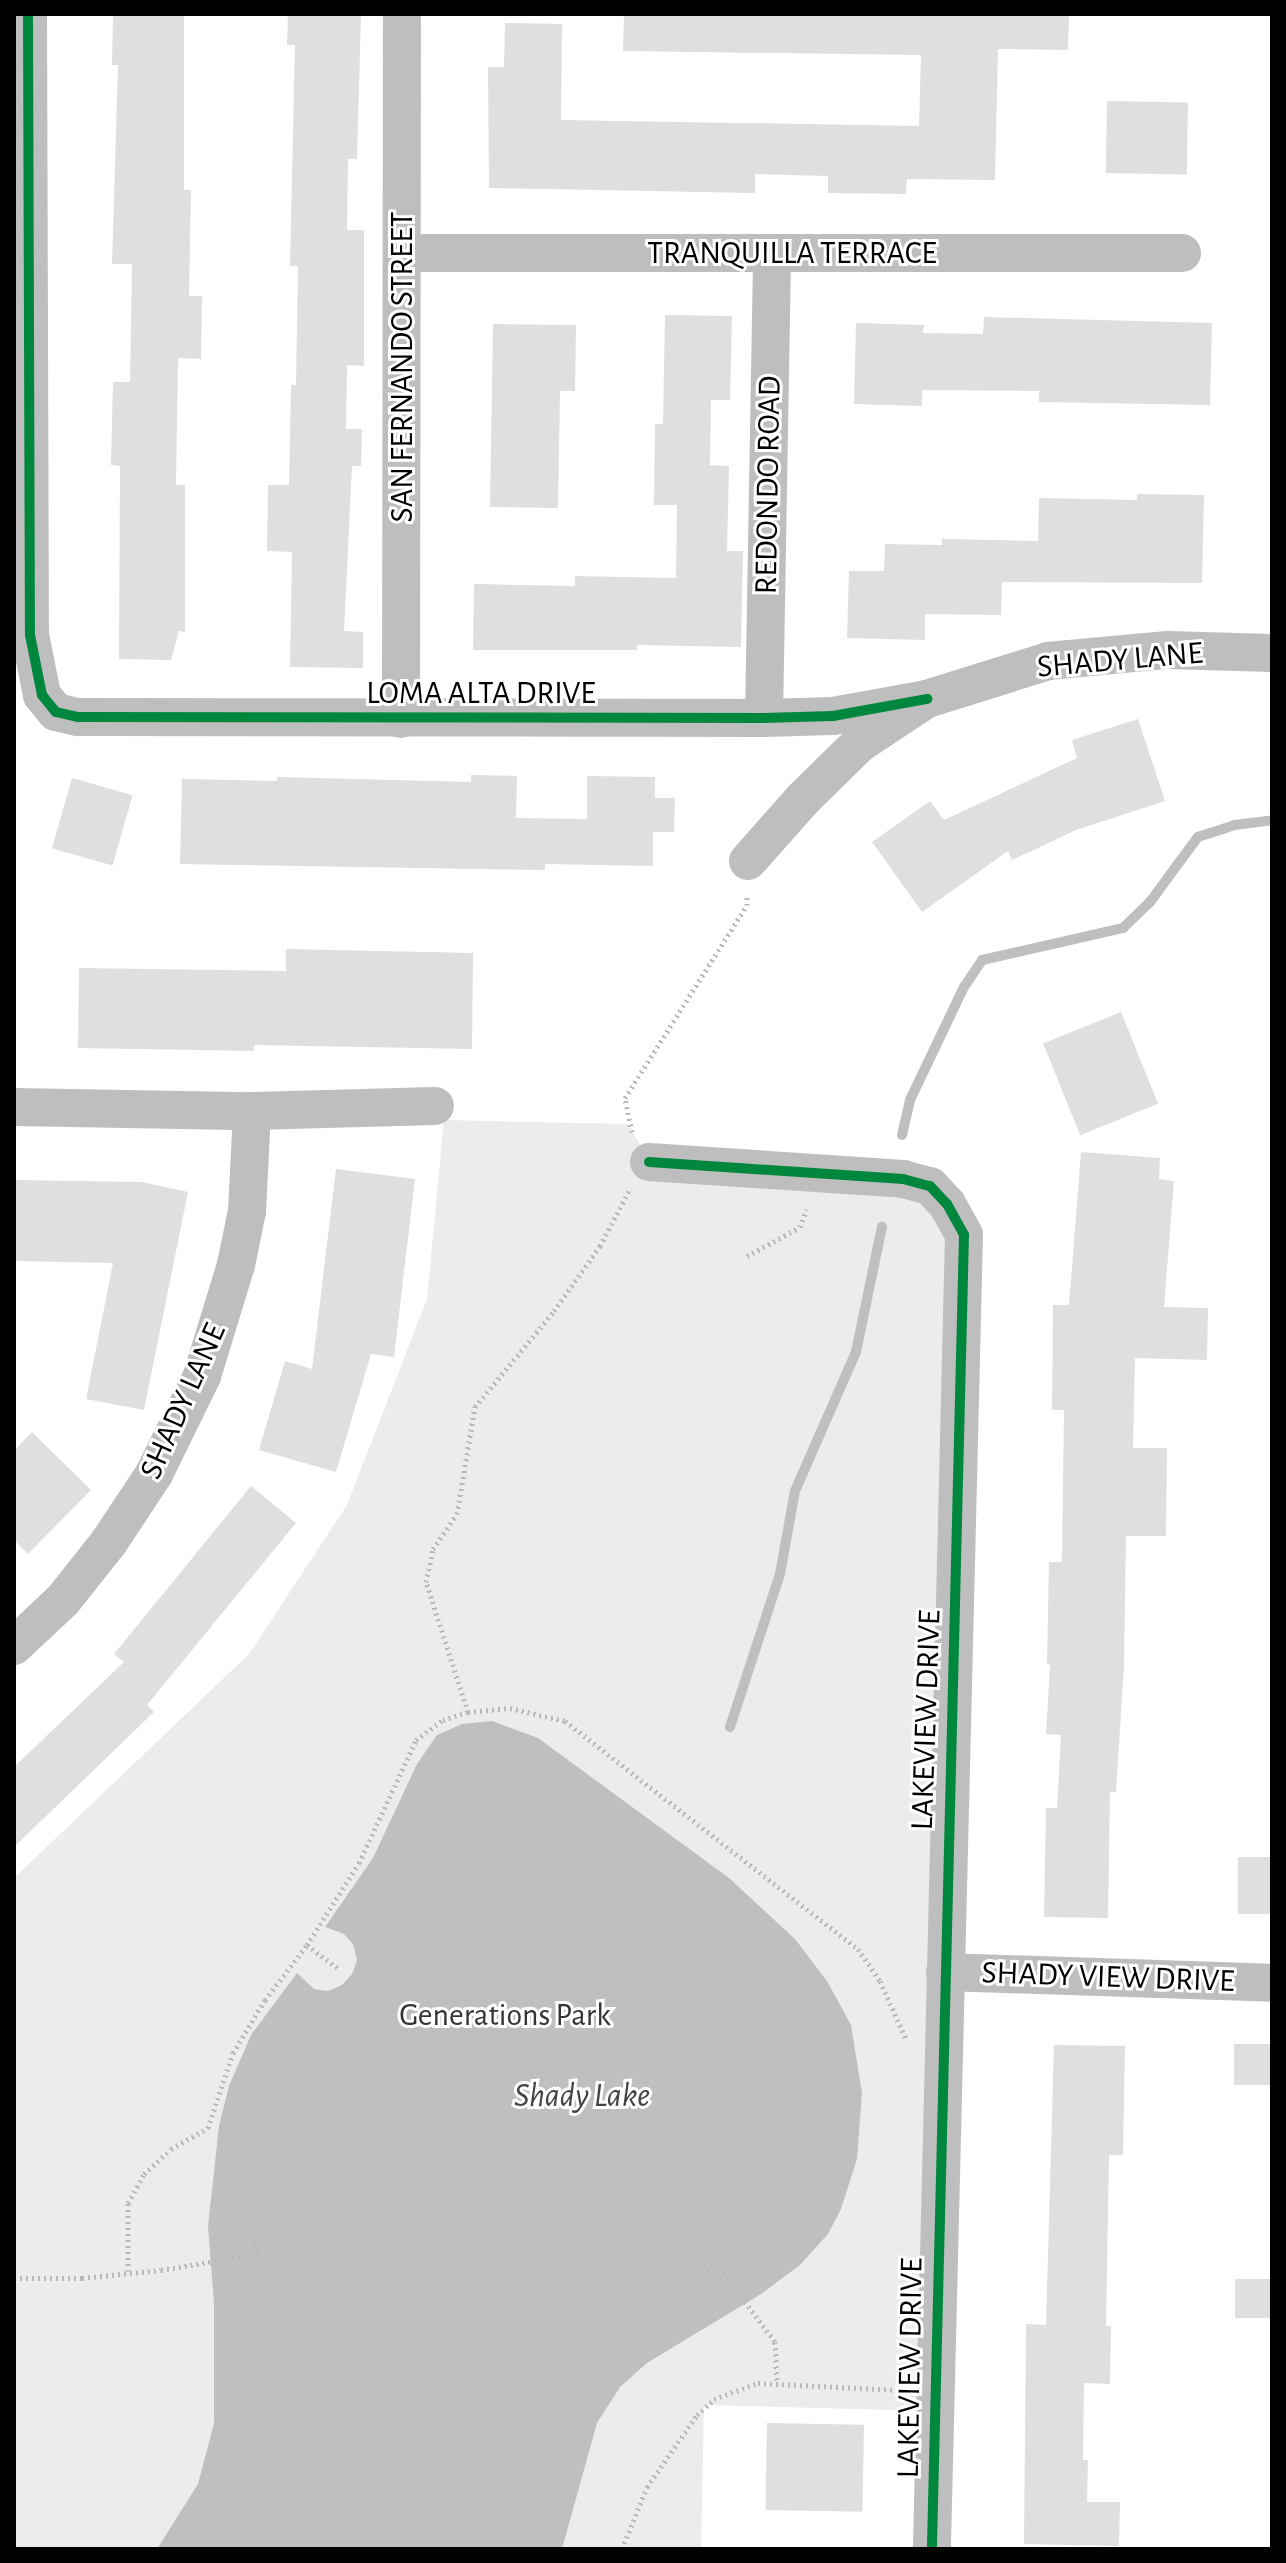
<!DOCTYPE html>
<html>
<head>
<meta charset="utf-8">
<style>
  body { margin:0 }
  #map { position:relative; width:1286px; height:2563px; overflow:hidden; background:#fff; font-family:"Alegreya Sans",sans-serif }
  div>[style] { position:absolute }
  .green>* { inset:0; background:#ececec }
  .water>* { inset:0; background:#bfbfbf }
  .stream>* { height:10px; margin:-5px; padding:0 5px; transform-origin:5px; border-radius:5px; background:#bfbfbf }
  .building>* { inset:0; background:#dfdfdf; transform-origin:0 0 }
  .path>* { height:5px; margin-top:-2.5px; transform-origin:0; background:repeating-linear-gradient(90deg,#b9b9b9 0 2px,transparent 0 6px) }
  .minor>* { height:38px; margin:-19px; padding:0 19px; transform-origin:19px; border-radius:19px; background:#bebebe }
  .cycleway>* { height:10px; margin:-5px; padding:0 5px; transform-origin:5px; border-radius:5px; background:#00873e }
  span { translate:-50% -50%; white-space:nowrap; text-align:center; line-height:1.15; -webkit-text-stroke:6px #fff; paint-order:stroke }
  .street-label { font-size:32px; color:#000 }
  .park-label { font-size:32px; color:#333 }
  .water-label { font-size:34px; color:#444; font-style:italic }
  .frame { position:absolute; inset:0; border:16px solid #000; pointer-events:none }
</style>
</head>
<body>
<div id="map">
  <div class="green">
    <div style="clip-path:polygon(444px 1120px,628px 1124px,650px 1162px,947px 1204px,935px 2411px,704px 2405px,701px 2549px,14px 2549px,14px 1878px,249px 1654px,347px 1505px,427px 1299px)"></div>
  </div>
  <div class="water">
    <div style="clip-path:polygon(492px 1721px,538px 1738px,729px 1878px,795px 1939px,827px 1981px,851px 2025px,862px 2093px,857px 2159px,841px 2209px,828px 2234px,800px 2265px,761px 2294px,647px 2363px,620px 2387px,597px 2423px,562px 2549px,157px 2549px,198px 2484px,214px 2423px,214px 2304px,208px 2226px,219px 2126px,229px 2086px,251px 2035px,297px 1973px,314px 1989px,328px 1991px,342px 1985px,352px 1974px,357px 1960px,353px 1944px,344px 1934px,325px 1927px,373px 1858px,417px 1764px,437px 1735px,462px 1724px)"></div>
  </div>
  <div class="stream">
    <div style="left:902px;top:1135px;width:36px;rotate:-77deg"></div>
    <div style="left:910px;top:1100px;width:125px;rotate:-64.5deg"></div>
    <div style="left:964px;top:987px;width:32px;rotate:-56deg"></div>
    <div style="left:982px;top:960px;width:145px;rotate:-12.8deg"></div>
    <div style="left:1123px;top:928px;width:37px;rotate:-44deg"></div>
    <div style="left:1150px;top:902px;width:81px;rotate:-53.6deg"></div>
    <div style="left:1198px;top:837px;width:38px;rotate:-18deg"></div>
    <div style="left:1234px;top:825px;width:38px;rotate:-7deg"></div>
    <div style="left:730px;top:1727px;width:161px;rotate:-71.9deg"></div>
    <div style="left:780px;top:1574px;width:84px;rotate:-79.8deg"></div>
    <div style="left:795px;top:1491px;width:152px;rotate:-66.3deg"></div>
    <div style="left:856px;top:1352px;width:128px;rotate:-78.3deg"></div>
  </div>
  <div class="building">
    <div style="clip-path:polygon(113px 14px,184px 14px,184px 190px,191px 190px,189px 296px,202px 296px,201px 359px,178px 358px,176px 485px,185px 485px,185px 632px,179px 631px,171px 660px,119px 659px,120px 466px,111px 465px,113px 382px,130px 382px,132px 264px,112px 264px,118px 65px,112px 65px)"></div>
    <div style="clip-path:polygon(288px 14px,361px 14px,357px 159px,348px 159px,347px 230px,364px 230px,364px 366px,347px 365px,346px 429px,362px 429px,361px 466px,352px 466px,344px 631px,363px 632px,363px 668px,290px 667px,292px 552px,267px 551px,268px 485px,289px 485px,291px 385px,296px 385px,298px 266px,290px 266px,295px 45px,287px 45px)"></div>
    <div style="clip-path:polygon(624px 14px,1069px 14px,1068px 50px,998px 49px,995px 180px,907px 179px,906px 194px,828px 193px,828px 176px,755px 174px,755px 193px,489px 188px,488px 67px,504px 67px,505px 23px,562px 24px,561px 120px,919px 126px,921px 55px,623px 51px)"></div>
    <div style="left:1107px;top:101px;width:81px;height:72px;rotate:1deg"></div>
    <div style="clip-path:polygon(665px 315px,732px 316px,730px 400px,711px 400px,710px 465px,729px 466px,727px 551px,743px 551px,741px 647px,637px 645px,637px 650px,473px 650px,474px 584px,575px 586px,575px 576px,676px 578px,677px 505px,654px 505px,655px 424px,663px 424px)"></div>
    <div style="clip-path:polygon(984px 317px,1212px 323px,1210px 405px,1039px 402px,1039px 391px,922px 390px,922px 406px,854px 404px,856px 323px,924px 325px,923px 333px,983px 334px)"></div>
    <div style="clip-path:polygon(493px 324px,576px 325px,575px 391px,560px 391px,558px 508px,490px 507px)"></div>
    <div style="clip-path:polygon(1137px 494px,1204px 495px,1202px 583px,1002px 582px,1001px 615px,925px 614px,925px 640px,847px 638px,849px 571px,884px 571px,885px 544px,942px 545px,942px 539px,1038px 541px,1039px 498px,1137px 500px)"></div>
    <div style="clip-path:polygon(1138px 719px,1165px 801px,1076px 830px,1012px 860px,1008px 851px,922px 912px,872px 842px,930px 801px,944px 820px,1077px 758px,1072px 740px)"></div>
    <div style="clip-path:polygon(471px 775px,517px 776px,516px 818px,587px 819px,587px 776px,655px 777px,655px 798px,675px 798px,674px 832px,653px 832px,653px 866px,545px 864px,545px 870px,180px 864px,182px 779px,277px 781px,277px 777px,471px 782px)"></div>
    <div style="left:72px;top:778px;width:63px;height:73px;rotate:16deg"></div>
    <div style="clip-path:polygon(286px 949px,473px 953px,472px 1049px,254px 1045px,254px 1051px,78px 1048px,79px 968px,286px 971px)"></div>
    <div style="left:1121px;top:1012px;width:99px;height:84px;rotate:68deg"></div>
    <div style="clip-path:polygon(1081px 1152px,1160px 1158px,1159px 1179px,1174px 1181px,1164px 1307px,1208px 1308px,1207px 1360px,1135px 1358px,1133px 1448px,1167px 1448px,1166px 1536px,1126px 1536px,1124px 1666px,1116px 1792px,1110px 1792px,1108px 1918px,1044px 1917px,1046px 1808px,1057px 1808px,1061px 1735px,1046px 1734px,1050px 1665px,1047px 1664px,1049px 1562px,1062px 1562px,1064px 1410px,1052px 1410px,1053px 1305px,1069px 1305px)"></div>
    <div style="clip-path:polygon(336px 1169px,415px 1179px,394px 1357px,371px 1354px,336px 1472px,259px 1450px,285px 1361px,312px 1369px)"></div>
    <div style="clip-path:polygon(14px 1180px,142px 1182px,188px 1192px,144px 1410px,86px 1399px,113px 1263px,14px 1261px)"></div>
    <div style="clip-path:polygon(32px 1432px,91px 1490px,28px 1554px,14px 1540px,14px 1451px)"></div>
    <div style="clip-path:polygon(251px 1486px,296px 1523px,147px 1705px,154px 1712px,14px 1847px,14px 1767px,124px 1662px,114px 1654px)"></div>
    <div style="left:1238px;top:1857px;width:34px;height:57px"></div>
    <div style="left:1234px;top:2044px;width:38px;height:41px"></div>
    <div style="clip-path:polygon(1054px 2045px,1125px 2046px,1123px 2155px,1109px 2155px,1106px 2326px,1111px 2326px,1110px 2384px,1084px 2383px,1083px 2460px,1088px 2460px,1087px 2502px,1120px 2502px,1119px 2546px,1024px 2544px,1026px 2324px,1046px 2325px)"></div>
    <div style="left:1235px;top:2279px;width:37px;height:39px"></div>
    <div style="left:767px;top:2423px;width:97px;height:87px;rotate:1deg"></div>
  </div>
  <div class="path">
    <div style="left:632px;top:1132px;width:35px;rotate:-102deg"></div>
    <div style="left:625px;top:1098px;width:228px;rotate:-57.7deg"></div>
    <div style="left:747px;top:905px;width:10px;rotate:-90deg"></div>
    <div style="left:747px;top:1256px;width:60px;rotate:-28.7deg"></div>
    <div style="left:800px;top:1227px;width:19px;rotate:-69deg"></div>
    <div style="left:468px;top:1712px;width:137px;rotate:-107.9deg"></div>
    <div style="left:426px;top:1582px;width:34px;rotate:-78deg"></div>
    <div style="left:433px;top:1549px;width:42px;rotate:-55.6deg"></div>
    <div style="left:457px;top:1514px;width:109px;rotate:-80.5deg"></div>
    <div style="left:475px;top:1407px;width:124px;rotate:-50.5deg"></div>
    <div style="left:554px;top:1311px;width:80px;rotate:-54.7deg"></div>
    <div style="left:600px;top:1246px;width:62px;rotate:-62.2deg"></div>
    <div style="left:307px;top:1945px;width:39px;rotate:37deg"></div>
    <div style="left:254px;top:2239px;width:30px;rotate:76deg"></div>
    <div style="left:716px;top:2263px;width:99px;rotate:53.2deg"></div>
    <div style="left:775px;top:2342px;width:42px;rotate:87.3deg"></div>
    <div style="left:128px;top:2271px;width:68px;rotate:-90deg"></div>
    <div style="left:128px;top:2203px;width:33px;rotate:-61deg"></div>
    <div style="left:144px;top:2174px;width:37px;rotate:-43deg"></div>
    <div style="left:171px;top:2149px;width:43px;rotate:-29.6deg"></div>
    <div style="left:208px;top:2128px;width:79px;rotate:-71.6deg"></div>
    <div style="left:233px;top:2053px;width:62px;rotate:-58.9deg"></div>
    <div style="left:265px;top:2000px;width:69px;rotate:-52.6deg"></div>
    <div style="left:307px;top:1945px;width:97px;rotate:-57.6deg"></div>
    <div style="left:359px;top:1863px;width:136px;rotate:-65.1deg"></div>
    <div style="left:416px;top:1740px;width:34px;rotate:-37deg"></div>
    <div style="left:443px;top:1720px;width:26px;rotate:-18deg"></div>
    <div style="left:468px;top:1712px;width:42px;rotate:-5.4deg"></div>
    <div style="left:510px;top:1708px;width:57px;rotate:13.3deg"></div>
    <div style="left:565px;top:1721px;width:371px;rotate:37.9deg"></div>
    <div style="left:858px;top:1949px;width:39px;rotate:55deg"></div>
    <div style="left:880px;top:1981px;width:66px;rotate:65.8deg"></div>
    <div style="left:701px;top:2273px;width:33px;rotate:-35deg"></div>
    <div style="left:14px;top:2278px;width:68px"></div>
    <div style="left:82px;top:2278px;width:79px;rotate:-5.8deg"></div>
    <div style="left:161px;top:2270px;width:98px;rotate:-9.4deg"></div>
    <div style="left:622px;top:2549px;width:67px;rotate:-68deg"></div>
    <div style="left:647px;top:2487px;width:88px;rotate:-55.2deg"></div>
    <div style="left:697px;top:2415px;width:23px;rotate:-43deg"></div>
    <div style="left:714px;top:2399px;width:47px;rotate:-20deg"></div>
    <div style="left:758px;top:2383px;width:142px;rotate:2.8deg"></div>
  </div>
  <div class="minor">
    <div style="left:28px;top:14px;width:621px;rotate:89.82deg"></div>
    <div style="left:30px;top:635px;width:61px;rotate:78.7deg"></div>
    <div style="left:42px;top:695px;width:22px;rotate:51deg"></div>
    <div style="left:56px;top:712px;width:23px;rotate:13deg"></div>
    <div style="left:78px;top:717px;width:686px;rotate:0.08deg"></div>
    <div style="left:764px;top:718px;width:69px;rotate:-1.7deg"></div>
    <div style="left:833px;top:716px;width:96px;rotate:-10.3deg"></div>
    <div style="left:402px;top:253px;width:780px"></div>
    <div style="left:764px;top:718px;width:465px;rotate:-89deg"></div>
    <div style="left:401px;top:719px;width:705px;rotate:-89.92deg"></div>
    <div style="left:748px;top:861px;width:83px;rotate:-48.4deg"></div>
    <div style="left:803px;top:799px;width:78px;rotate:-44.5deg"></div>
    <div style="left:859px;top:744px;width:82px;rotate:-33.5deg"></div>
    <div style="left:927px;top:699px;width:127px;rotate:-17.4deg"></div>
    <div style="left:1048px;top:661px;width:120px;rotate:-5.3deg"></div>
    <div style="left:1167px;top:650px;width:105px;rotate:1.6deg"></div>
    <div style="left:14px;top:1107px;width:238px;rotate:1deg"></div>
    <div style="left:252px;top:1111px;width:183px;rotate:-1.6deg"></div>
    <div style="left:649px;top:1162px;width:255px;rotate:3.8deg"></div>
    <div style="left:903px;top:1179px;width:28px;rotate:15deg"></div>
    <div style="left:930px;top:1186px;width:25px;rotate:47deg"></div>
    <div style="left:947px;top:1204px;width:35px;rotate:61deg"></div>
    <div style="left:964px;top:1235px;width:1314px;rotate:91.4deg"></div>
    <div style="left:14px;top:1646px;width:67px;rotate:-43.2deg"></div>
    <div style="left:63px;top:1600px;width:74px;rotate:-51.6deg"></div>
    <div style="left:109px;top:1542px;width:82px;rotate:-56.5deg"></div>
    <div style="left:154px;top:1474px;width:109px;rotate:-63.9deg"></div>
    <div style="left:202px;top:1376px;width:116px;rotate:-73deg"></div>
    <div style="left:236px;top:1265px;width:55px;rotate:-78.5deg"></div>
    <div style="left:247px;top:1211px;width:100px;rotate:-87.1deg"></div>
    <div style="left:945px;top:1972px;width:327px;rotate:1.9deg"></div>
  </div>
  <div class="cycleway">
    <div style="left:28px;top:14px;width:621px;rotate:89.82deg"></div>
    <div style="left:30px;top:635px;width:61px;rotate:78.7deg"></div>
    <div style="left:42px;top:695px;width:22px;rotate:51deg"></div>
    <div style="left:56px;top:712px;width:23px;rotate:13deg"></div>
    <div style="left:78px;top:717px;width:686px;rotate:0.08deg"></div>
    <div style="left:764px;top:718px;width:69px;rotate:-1.7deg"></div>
    <div style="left:833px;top:716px;width:96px;rotate:-10.3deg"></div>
    <div style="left:649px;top:1162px;width:255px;rotate:3.8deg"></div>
    <div style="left:903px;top:1179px;width:28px;rotate:15deg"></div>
    <div style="left:930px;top:1186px;width:25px;rotate:47deg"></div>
    <div style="left:947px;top:1204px;width:35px;rotate:61deg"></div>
    <div style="left:964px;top:1235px;width:1314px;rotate:91.4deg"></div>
  </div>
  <div class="street-label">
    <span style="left:792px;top:253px">TRANQUILLA TERRACE</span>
    <span style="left:402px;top:367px;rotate:-90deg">SAN FERNANDO STREET</span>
    <span style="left:768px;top:485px;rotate:-89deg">REDONDO ROAD</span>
    <span style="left:1120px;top:660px;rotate:-5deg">SHADY LANE</span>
    <span style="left:481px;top:693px">LOMA ALTA DRIVE</span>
    <span style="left:183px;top:1401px;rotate:-66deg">SHADY LANE</span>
    <span style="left:926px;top:1720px;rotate:-88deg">LAKEVIEW DRIVE</span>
    <span style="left:1108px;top:1977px;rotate:2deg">SHADY VIEW DRIVE</span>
    <span style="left:910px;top:2368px;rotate:-89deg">LAKEVIEW DRIVE</span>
  </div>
  <div class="park-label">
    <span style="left:505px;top:2015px">Generations Park</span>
  </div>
  <div class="water-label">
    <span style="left:582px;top:2097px">Shady Lake</span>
  </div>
  <div class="frame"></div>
</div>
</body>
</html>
